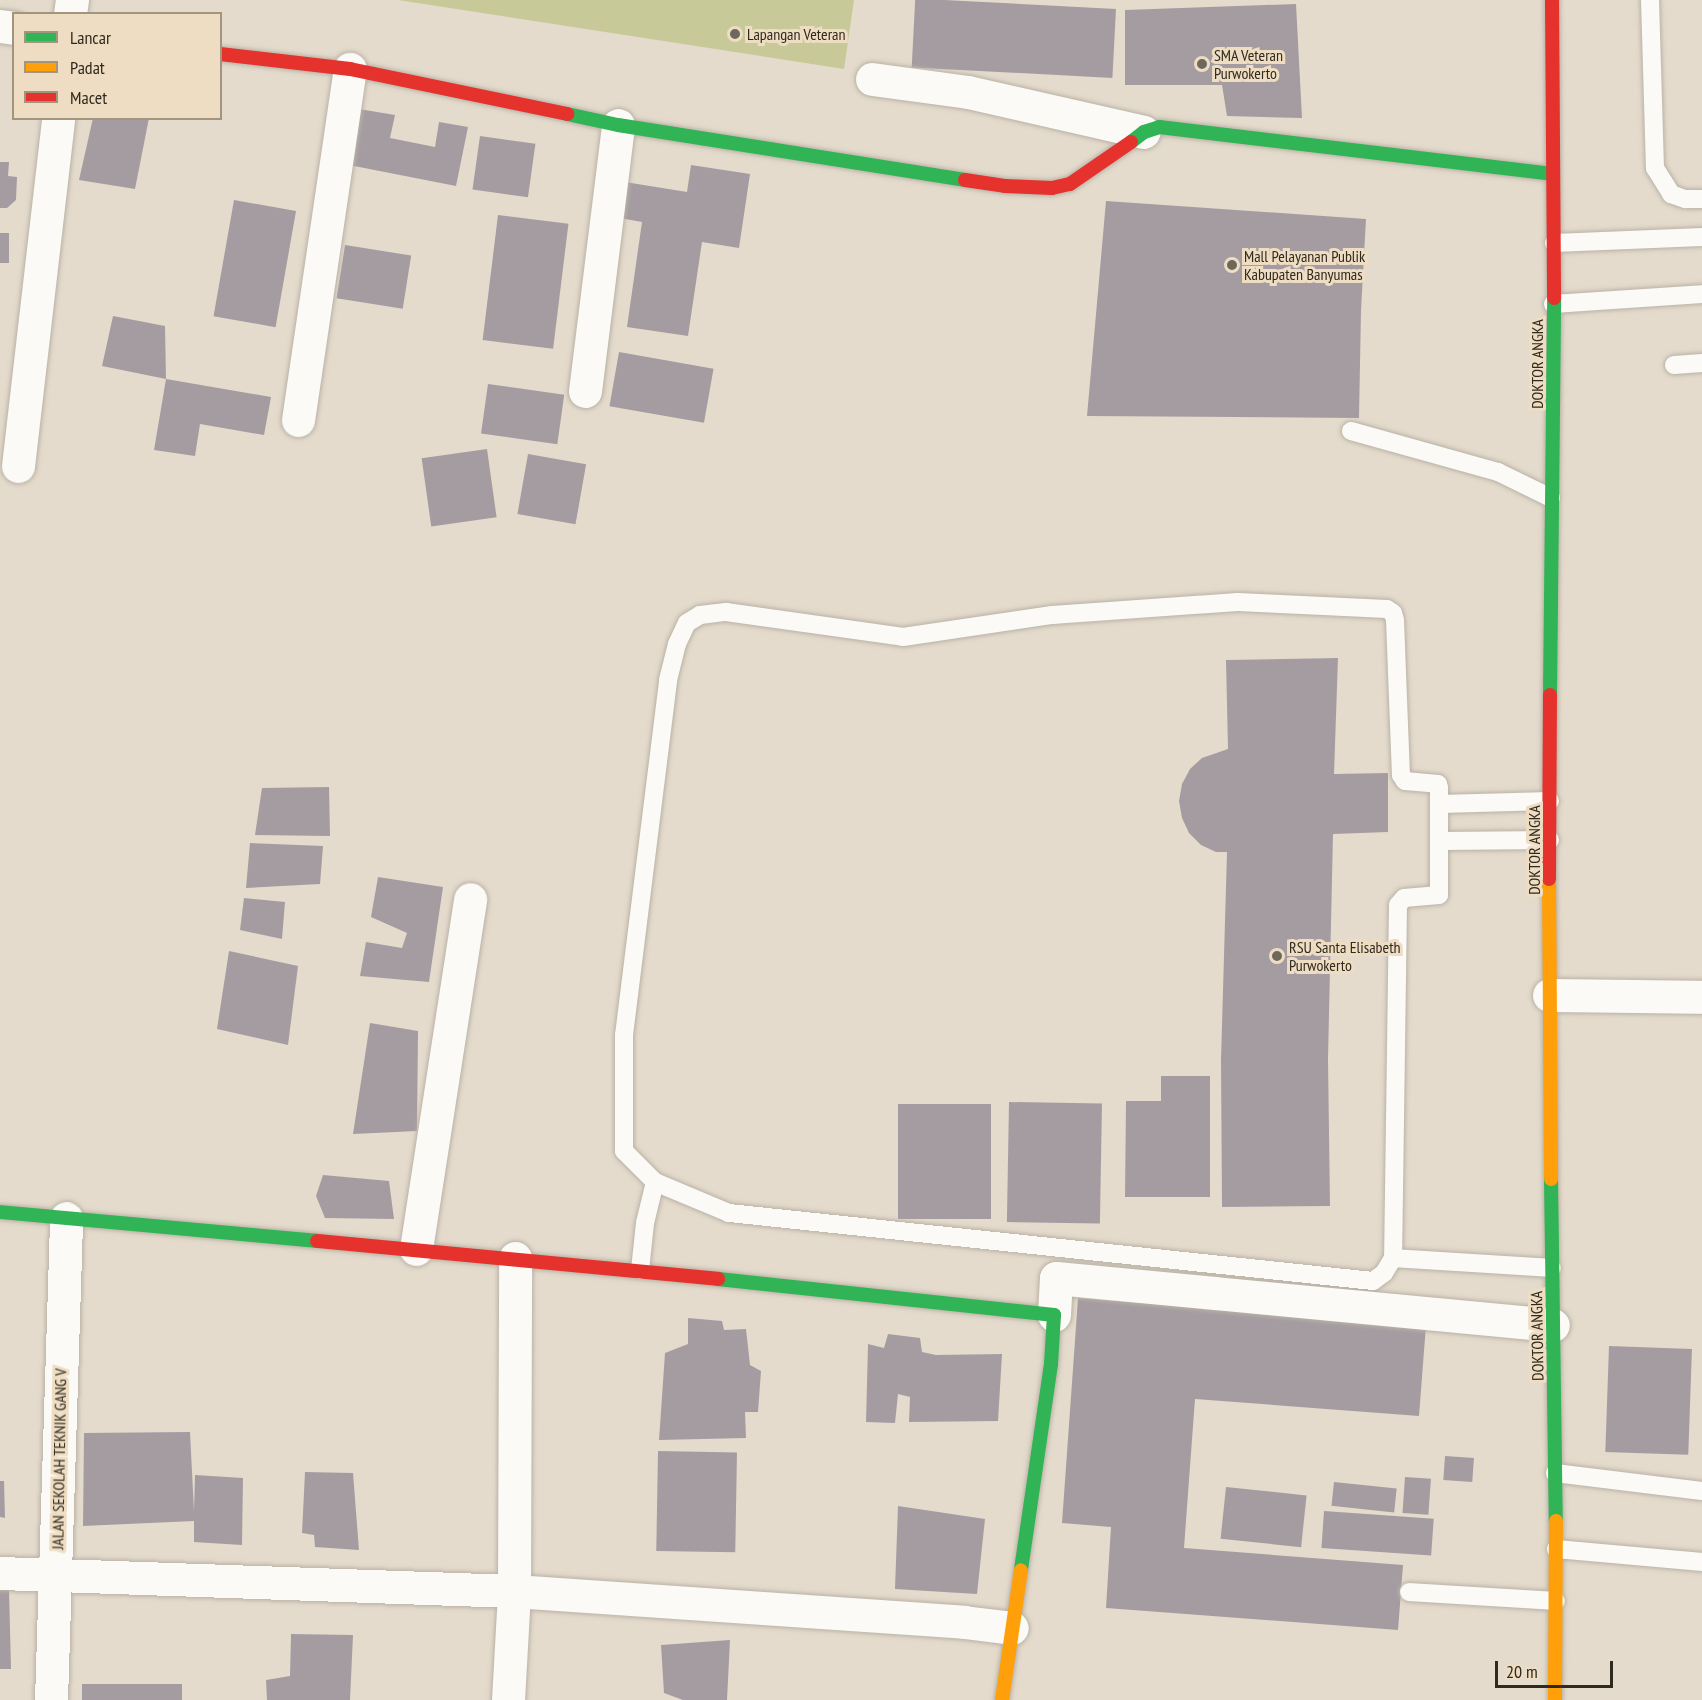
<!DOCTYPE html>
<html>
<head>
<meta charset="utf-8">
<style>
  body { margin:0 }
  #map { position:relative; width:1702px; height:1700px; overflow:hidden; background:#e4dbcc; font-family:"PT Sans Narrow",sans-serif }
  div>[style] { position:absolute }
  .green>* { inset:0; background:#c8c998 }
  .building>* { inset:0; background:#a59ca2; transform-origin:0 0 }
  .roads { filter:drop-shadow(0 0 2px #b9b2a6) drop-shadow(0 0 2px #b9b2a6) }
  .lane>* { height:18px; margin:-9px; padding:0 9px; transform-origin:9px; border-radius:9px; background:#fbfaf7 }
  .street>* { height:33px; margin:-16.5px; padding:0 16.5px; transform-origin:16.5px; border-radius:16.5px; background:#fbfaf7 }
  .fast>* { height:14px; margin:-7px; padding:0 7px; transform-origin:7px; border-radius:7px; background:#30b455 }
  .slow>* { height:14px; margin:-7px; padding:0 7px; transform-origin:7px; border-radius:7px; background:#ff9f0a }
  .jam>* { height:14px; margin:-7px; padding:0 7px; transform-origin:7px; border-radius:7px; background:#e5322d }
  .dots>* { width:16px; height:16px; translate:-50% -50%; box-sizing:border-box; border:3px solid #eeddc2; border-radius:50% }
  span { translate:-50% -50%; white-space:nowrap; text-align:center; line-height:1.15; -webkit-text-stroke:6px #eeddc2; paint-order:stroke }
  .poi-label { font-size:16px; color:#2f291e }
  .left { translate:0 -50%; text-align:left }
  .street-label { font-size:16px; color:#2f291e }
  .legend { position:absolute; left:12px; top:12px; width:210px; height:108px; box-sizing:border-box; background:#eeddc2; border:2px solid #a29580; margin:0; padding:8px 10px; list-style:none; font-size:18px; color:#2f291e }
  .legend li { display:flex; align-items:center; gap:12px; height:30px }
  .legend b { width:30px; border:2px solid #a29580 }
  .scale { position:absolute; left:1495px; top:1661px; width:118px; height:27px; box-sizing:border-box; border:3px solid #2f291e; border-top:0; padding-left:8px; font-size:18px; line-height:21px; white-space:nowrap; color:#2f291e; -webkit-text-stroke:4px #eeddc2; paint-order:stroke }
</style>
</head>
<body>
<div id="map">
  <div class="green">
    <div style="clip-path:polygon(398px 0,854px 0,844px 69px)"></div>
  </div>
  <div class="building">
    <div style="clip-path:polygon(1296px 4px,1302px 118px,1227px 116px,1222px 85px,1125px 85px,1125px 10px)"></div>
    <div style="left:1116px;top:9px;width:69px;height:201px;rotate:93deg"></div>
    <div style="clip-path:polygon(359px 109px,395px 115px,390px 138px,435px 147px,439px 122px,468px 127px,456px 186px,349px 165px)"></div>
    <div style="clip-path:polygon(93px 118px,149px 118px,135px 189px,79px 180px)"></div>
    <div style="left:480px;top:136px;width:56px;height:54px;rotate:8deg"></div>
    <div style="clip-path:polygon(0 162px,9px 162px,8px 176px,17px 177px,16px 200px,7px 208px,0 208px)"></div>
    <div style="clip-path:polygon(691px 165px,750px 174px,739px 248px,702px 242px,688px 336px,627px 327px,642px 222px,620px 218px,625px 182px,687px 192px)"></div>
    <div style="left:234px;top:200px;width:63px;height:118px;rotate:10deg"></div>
    <div style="clip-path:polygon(1106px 201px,1366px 219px,1361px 310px,1359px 418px,1087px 416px)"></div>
    <div style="left:498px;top:215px;width:71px;height:126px;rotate:7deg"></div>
    <div style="left:0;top:233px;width:9px;height:30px"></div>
    <div style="left:345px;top:245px;width:67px;height:54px;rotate:9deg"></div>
    <div style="clip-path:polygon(113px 316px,165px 326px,166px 379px,271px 397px,264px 435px,200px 424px,195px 456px,154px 450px,166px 379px,102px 366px)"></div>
    <div style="left:619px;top:352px;width:96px;height:55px;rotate:10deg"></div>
    <div style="left:488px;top:384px;width:77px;height:50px;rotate:8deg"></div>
    <div style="left:487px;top:449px;width:69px;height:66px;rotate:82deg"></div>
    <div style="left:528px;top:454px;width:59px;height:61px;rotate:10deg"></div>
    <div style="clip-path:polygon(1338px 658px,1334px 774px,1388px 773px,1388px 832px,1333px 834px,1328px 1059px,1330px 1206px,1222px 1207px,1221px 1060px,1227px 852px,1216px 852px,1201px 845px,1189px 833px,1182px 818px,1179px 801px,1182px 784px,1190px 769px,1202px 758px,1228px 749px,1226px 660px)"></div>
    <div style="clip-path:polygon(329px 787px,330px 836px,255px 835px,262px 788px)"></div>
    <div style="clip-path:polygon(250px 843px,323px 846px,320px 884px,246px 888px)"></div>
    <div style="clip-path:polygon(378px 877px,443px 887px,429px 982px,360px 976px,366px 942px,402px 948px,407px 933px,371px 917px)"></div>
    <div style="clip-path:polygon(244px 898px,285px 902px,282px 939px,240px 930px)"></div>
    <div style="clip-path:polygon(229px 951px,298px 966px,288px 1045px,217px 1029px)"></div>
    <div style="clip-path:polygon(370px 1023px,418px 1031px,417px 1131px,353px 1134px)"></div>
    <div style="clip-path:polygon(1161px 1076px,1210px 1076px,1210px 1197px,1125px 1197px,1126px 1101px,1161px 1101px)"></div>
    <div style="left:1009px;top:1102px;width:93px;height:120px;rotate:1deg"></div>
    <div style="left:898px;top:1104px;width:93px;height:115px"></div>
    <div style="clip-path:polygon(323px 1175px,389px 1181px,394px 1219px,325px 1218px,316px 1196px)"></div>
    <div style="clip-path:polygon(1078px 1298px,1426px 1325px,1419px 1416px,1195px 1399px,1184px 1548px,1403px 1565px,1398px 1630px,1106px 1608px,1111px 1527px,1062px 1523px)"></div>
    <div style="clip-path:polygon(688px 1318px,722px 1321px,724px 1330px,746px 1329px,750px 1365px,761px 1371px,758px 1412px,745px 1412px,746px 1438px,659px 1440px,665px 1353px,688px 1344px)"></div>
    <div style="clip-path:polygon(888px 1334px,920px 1338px,922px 1352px,936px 1355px,1002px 1354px,998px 1421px,909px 1422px,910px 1397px,898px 1394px,895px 1423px,866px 1422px,868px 1344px,884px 1348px)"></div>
    <div style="left:1609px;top:1346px;width:83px;height:106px;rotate:2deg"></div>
    <div style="clip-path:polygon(190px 1432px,194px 1511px,195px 1475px,243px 1478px,242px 1545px,194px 1542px,194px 1521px,83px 1526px,84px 1433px)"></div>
    <div style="left:658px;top:1451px;width:79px;height:100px;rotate:1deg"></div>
    <div style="left:1445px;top:1456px;width:29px;height:24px;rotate:4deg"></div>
    <div style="clip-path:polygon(305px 1472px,353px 1473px,359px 1550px,315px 1547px,314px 1535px,302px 1533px)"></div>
    <div style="left:1405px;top:1477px;width:26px;height:36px;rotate:4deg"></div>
    <div style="clip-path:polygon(0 1481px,4px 1481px,5px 1518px,0 1517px)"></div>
    <div style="left:1334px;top:1482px;width:63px;height:24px;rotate:6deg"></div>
    <div style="left:1226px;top:1487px;width:81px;height:52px;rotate:6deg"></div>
    <div style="clip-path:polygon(898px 1506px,985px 1519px,977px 1594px,895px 1589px)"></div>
    <div style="left:1324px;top:1511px;width:110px;height:37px;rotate:4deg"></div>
    <div style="clip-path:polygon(0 1589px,9px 1589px,11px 1669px,0 1669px)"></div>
    <div style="clip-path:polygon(291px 1634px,353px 1635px,350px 1700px,267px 1700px,266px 1680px,290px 1676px)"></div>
    <div style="clip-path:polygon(730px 1640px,727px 1700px,683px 1700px,664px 1693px,661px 1645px)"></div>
    <div style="left:82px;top:1684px;width:100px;height:16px"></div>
  </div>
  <div class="roads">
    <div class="lane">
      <div style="left:1650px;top:0;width:168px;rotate:88.3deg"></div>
      <div style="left:1655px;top:168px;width:31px;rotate:58deg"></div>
      <div style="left:1671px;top:194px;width:15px;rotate:20deg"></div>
      <div style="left:1685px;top:199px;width:17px"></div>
      <div style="left:1554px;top:243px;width:148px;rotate:-2.3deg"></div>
      <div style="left:1553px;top:304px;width:149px;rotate:-3.8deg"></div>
      <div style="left:1674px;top:365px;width:28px;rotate:-4deg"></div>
      <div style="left:1351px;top:431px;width:153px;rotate:15.6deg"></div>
      <div style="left:1498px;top:472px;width:59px;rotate:26.1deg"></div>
      <div style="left:1238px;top:602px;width:149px;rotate:2.7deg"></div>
      <div style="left:1387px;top:609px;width:7px;rotate:34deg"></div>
      <div style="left:1393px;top:613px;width:7px;rotate:74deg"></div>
      <div style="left:1395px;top:620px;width:155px;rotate:87.8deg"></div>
      <div style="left:1401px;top:775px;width:7px;rotate:56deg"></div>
      <div style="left:1405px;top:781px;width:33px;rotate:5deg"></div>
      <div style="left:1438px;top:784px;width:4px;rotate:76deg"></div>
      <div style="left:1439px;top:788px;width:107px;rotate:90deg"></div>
      <div style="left:1439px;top:895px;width:35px;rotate:175deg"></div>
      <div style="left:1404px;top:898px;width:9px;rotate:131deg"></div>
      <div style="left:1398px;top:905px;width:353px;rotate:90.8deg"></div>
      <div style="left:1393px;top:1258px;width:17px;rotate:121deg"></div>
      <div style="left:1384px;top:1273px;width:14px;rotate:144deg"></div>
      <div style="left:1373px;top:1281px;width:648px;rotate:-173.97deg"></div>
      <div style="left:729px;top:1213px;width:80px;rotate:-157.3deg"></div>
      <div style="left:655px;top:1182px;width:44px;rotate:-135deg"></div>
      <div style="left:624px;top:1151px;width:116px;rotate:-90deg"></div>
      <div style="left:624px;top:1035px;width:358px;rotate:-82.9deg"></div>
      <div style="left:668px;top:680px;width:37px;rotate:-76deg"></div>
      <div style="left:677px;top:644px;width:23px;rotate:-65deg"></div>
      <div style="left:687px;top:623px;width:15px;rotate:-32deg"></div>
      <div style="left:700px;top:615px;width:26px;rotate:-7deg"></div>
      <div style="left:726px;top:612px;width:179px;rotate:8deg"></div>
      <div style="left:903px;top:637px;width:151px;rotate:-8.4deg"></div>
      <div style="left:1052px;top:615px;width:186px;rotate:-4deg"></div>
      <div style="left:1440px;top:804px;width:110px;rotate:-1.6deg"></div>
      <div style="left:1440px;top:841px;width:110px;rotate:-0.5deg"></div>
      <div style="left:1393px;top:1258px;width:159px;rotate:3.6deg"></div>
      <div style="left:640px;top:1270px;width:47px;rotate:-83.9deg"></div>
      <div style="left:645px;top:1223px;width:42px;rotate:-76.3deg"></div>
      <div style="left:1555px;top:1473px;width:148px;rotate:7deg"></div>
      <div style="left:1556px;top:1549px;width:147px;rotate:5.1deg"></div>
      <div style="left:1409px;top:1592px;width:147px;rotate:3.5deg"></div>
    </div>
    <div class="street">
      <div style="left:70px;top:14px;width:14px;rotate:-82deg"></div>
      <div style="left:0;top:26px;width:14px;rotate:8deg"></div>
      <div style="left:872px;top:79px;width:97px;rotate:7.7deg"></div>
      <div style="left:968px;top:92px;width:180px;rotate:12.8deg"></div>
      <div style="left:585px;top:391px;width:268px;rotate:-82.9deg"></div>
      <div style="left:298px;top:420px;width:355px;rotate:-81.6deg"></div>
      <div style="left:18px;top:466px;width:350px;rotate:-83.4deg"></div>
      <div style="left:1549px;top:995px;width:153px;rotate:0.7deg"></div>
      <div style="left:416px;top:1249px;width:354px;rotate:-81.2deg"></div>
      <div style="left:1054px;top:1315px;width:37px;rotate:-87deg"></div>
      <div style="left:1056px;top:1278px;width:499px;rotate:5.4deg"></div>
      <div style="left:0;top:1573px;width:514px;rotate:2.01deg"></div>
      <div style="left:514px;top:1591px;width:451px;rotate:3.9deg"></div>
      <div style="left:964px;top:1622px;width:48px;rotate:7.1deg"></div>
      <div style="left:51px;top:1700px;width:482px;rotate:-88.2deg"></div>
      <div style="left:508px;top:1700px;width:109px;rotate:-86.8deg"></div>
      <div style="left:514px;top:1591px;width:333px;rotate:-89.8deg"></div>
    </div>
    <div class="fast">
      <div style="left:567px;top:114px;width:52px;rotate:12.2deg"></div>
      <div style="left:618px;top:125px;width:351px;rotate:9deg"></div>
      <div style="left:1131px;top:142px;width:16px;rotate:-38deg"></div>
      <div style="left:1144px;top:132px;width:16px;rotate:-18deg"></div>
      <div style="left:1159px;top:127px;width:396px;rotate:6.8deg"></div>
      <div style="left:1550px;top:695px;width:397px;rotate:-89.4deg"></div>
      <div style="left:1551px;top:1179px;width:342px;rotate:89.2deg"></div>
      <div style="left:0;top:1212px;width:318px;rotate:5.2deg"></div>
      <div style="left:718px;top:1279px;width:338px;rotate:6.1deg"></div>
      <div style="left:1054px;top:1315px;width:49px;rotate:93.5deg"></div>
      <div style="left:1051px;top:1364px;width:208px;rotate:98.3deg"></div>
    </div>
    <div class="slow">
      <div style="left:1549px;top:879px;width:300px;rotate:89.6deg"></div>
      <div style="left:1002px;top:1700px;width:131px;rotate:-81.7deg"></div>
      <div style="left:1555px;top:1700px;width:179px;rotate:-89.7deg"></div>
    </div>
    <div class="jam">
      <div style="left:1552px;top:0;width:298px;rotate:89.6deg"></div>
      <div style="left:220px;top:54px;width:131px;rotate:6.6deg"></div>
      <div style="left:350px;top:69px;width:222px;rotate:11.7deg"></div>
      <div style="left:965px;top:180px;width:40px;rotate:8.5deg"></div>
      <div style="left:1005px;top:186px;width:47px;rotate:2.4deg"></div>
      <div style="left:1052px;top:188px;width:18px;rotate:-13deg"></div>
      <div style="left:1070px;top:184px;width:74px;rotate:-34.5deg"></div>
      <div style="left:1549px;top:879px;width:184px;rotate:-89.7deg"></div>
      <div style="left:317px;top:1241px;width:403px;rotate:5.4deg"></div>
    </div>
  </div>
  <div class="dots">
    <div style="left:735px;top:34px;background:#6e675b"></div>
    <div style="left:1202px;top:64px;background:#6e675b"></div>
    <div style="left:1232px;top:265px;background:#6e675b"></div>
    <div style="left:1277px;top:956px;background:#6e675b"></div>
  </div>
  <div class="poi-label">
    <span class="left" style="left:747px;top:34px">Lapangan Veteran</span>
    <span class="left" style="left:1214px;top:64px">SMA Veteran<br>Purwokerto</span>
    <span class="left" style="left:1244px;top:265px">Mall Pelayanan Publik<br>Kabupaten Banyumas</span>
    <span class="left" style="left:1289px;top:956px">RSU Santa Elisabeth<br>Purwokerto</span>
  </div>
  <div class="street-label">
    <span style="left:1537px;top:364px;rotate:-90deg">DOKTOR ANGKA</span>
    <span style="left:1534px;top:850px;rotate:-90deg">DOKTOR ANGKA</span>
    <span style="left:1537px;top:1336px;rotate:-91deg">DOKTOR ANGKA</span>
    <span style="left:59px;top:1459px;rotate:-89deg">JALAN SEKOLAH TEKNIK GANG V</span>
  </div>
  <ul class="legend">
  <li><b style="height:8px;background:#30b455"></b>Lancar</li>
  <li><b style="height:8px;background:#ff9f0a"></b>Padat</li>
  <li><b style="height:8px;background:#e5322d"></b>Macet</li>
  </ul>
  <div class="scale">20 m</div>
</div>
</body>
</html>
